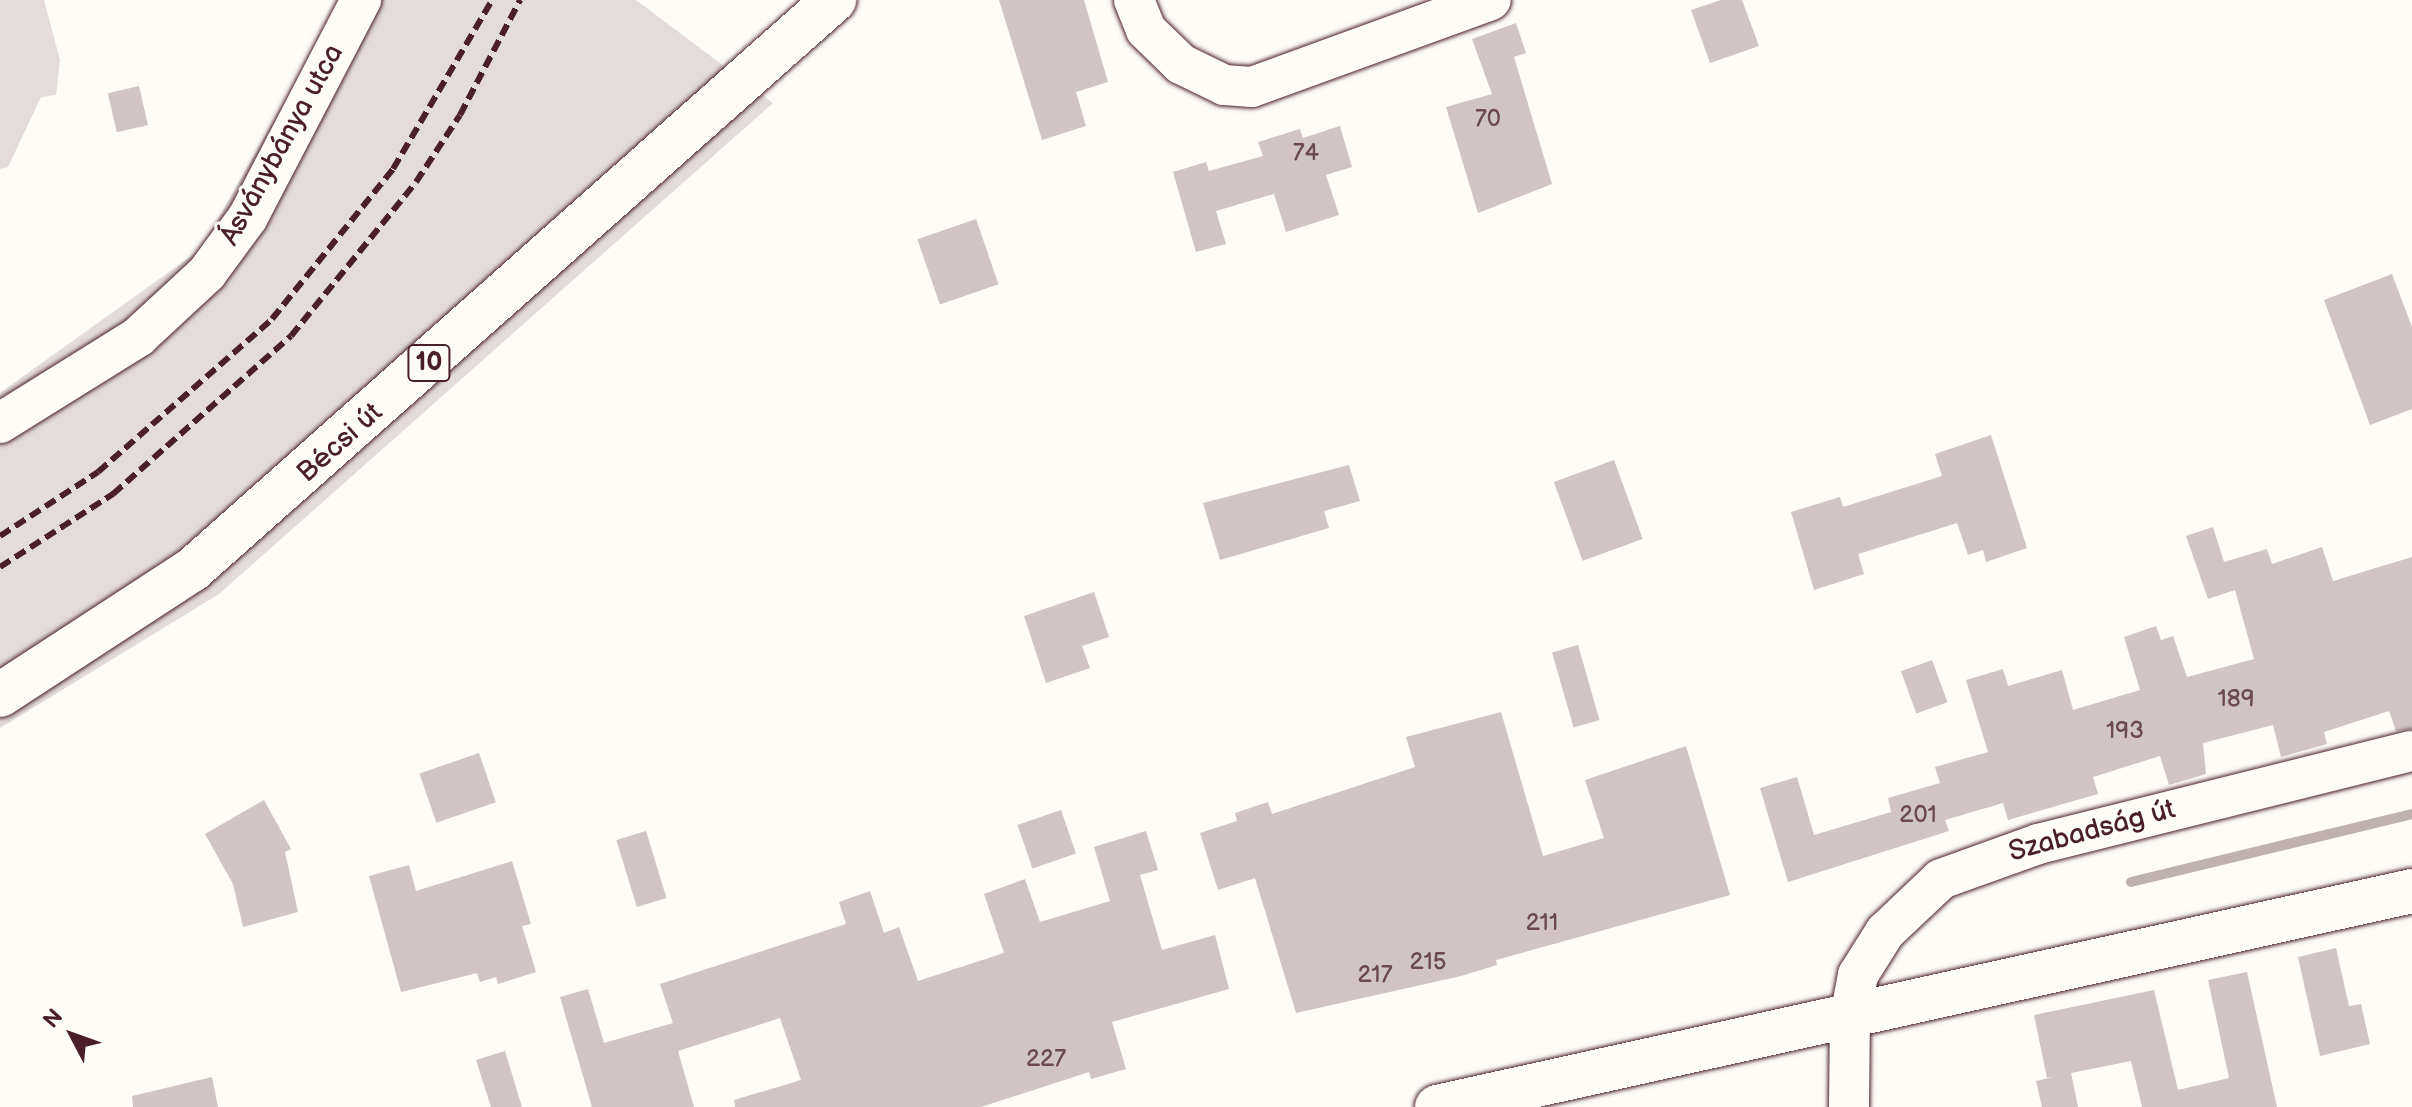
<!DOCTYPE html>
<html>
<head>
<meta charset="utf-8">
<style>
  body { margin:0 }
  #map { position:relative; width:2412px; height:1107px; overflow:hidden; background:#fdfcf7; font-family:"Balsamiq Sans",sans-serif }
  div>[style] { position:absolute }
  .green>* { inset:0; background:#e3dcda }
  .stream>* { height:10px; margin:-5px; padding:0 5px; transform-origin:5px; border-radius:5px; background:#c0b1b1 }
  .building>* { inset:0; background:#d0c5c4; transform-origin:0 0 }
  .roads { filter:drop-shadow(0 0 2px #4a1f2b) drop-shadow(0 0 2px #4a1f2b) }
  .street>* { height:40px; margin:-20px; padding:0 20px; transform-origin:20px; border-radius:20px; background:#fdfcf7 }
  .secondary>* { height:44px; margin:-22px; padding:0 22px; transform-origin:22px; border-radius:22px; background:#fdfcf7 }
  .primary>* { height:44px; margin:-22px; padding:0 22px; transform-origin:22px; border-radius:22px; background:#fdfcf7 }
  .rail>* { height:6px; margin-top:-3px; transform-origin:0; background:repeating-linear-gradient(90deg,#4a1f2b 0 12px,transparent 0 18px) }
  span { translate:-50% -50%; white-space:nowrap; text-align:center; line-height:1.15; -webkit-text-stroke:6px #fdfcf7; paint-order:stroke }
  .number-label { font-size:24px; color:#6c4851 }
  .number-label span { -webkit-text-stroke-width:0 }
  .shield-label span { padding:2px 6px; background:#fdfcf7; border:2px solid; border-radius:6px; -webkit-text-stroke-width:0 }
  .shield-label { font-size:26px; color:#4a1f2b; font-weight:700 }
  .street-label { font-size:28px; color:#4a1f2b }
  .north { position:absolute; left:32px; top:995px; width:80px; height:80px; -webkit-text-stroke:6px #fdfcf7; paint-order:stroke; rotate:311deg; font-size:22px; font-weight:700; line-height:32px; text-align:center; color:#4a1f2b }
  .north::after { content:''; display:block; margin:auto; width:28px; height:36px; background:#4a1f2b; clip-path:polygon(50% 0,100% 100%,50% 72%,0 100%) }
</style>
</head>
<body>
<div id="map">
  <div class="green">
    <div style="clip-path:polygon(0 0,44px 0,60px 60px,56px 95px,41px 97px,8px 167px,0 169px)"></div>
    <div style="clip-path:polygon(342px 0,636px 0,773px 103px,219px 594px,0 728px,0 393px,201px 249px)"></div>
  </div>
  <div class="stream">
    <div style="left:2131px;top:882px;width:289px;rotate:-13.6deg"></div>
  </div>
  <div class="building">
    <div style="clip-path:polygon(999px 0,1084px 0,1108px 82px,1076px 92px,1086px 126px,1042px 140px)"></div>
    <div style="clip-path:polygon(1721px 0,1742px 0,1759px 46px,1710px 63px,1691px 10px)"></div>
    <div style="clip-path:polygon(1516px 23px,1526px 53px,1514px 57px,1552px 184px,1478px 213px,1446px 107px,1492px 94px,1472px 39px)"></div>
    <div style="left:139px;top:86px;width:40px;height:32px;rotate:77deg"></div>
    <div style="clip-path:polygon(1340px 126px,1352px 167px,1326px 175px,1339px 215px,1286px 232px,1274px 194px,1216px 211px,1226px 244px,1196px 252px,1173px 172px,1206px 162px,1209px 171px,1263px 156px,1258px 142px,1300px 129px,1303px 138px)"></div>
    <div style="left:976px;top:219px;width:69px;height:62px;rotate:71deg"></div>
    <div style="clip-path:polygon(2392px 274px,2412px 327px,2412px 409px,2370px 425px,2324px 300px)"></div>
    <div style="clip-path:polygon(1991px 435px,2027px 548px,1986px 562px,1983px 550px,1968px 555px,1957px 523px,1858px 554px,1864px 574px,1814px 590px,1791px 512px,1840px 497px,1843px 507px,1942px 476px,1935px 454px)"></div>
    <div style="left:1614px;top:460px;width:84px;height:64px;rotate:70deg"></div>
    <div style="clip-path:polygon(1349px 465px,1360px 501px,1324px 511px,1329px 528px,1220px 560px,1203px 503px)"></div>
    <div style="clip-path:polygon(2213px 527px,2224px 562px,2267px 549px,2272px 564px,2322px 547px,2333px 581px,2412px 557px,2412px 729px,2396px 731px,2389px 711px,2324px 732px,2327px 744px,2281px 757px,2273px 725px,2203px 743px,2206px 774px,2169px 785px,2160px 756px,2093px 777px,2098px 794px,2008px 820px,2003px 803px,1945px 820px,1949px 831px,1788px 882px,1760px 788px,1797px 777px,1814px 835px,1891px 812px,1888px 798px,1940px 783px,1935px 767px,1988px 752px,1966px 680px,2003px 669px,2008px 686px,2062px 670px,2073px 710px,2140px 690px,2124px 637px,2156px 626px,2161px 640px,2173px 636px,2187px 677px,2254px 659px,2235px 590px,2208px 599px,2186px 536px)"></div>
    <div style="clip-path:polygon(1094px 592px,1109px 637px,1082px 646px,1090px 668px,1046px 683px,1024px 616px)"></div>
    <div style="left:1578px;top:645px;width:78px;height:27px;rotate:74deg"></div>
    <div style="left:1932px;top:660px;width:45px;height:33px;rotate:70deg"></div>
    <div style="clip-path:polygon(1501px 712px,1543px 856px,1604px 838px,1585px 780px,1686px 746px,1730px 895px,1496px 960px,1497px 965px,1461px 976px,1296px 1013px,1255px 878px,1218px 890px,1200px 833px,1237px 821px,1235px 813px,1268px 802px,1272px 814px,1415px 767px,1406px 737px)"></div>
    <div style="left:479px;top:753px;width:52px;height:63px;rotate:71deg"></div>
    <div style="clip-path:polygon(264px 800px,291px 849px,285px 852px,298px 912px,243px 927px,233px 884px,205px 834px)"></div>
    <div style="left:1061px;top:810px;width:46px;height:46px;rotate:71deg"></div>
    <div style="left:646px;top:831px;width:70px;height:31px;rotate:73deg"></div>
    <div style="clip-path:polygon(1146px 831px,1158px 870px,1140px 875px,1162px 950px,1215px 935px,1229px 989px,1112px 1022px,1126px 1069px,1091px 1079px,1089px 1072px,981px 1107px,735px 1107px,734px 1100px,801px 1080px,780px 1018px,678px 1051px,694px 1107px,592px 1107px,560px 997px,588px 989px,604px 1043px,673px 1023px,660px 984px,846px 924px,839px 902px,870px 891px,884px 933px,899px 927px,918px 981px,1004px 953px,984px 894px,1025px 879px,1040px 922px,1110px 901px,1094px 847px)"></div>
    <div style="clip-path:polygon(512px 861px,531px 924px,522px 926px,536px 972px,498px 984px,496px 977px,480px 982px,477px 973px,401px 992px,369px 876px,409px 865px,416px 891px)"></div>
    <div style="clip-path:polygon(2336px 948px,2349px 1006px,2361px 1004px,2370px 1044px,2320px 1056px,2298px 957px)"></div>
    <div style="clip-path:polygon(2247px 972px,2277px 1107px,2142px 1107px,2131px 1061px,2071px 1073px,2078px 1107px,2042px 1107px,2036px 1081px,2058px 1076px,2047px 1078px,2034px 1015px,2154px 990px,2178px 1090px,2229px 1078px,2208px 980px)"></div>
    <div style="clip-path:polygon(505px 1051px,522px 1107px,491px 1107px,476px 1060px)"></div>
    <div style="clip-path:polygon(212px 1077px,218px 1107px,133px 1107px,132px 1096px)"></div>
  </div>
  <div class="roads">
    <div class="street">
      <div style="left:1134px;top:0;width:32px;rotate:68deg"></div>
      <div style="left:1146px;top:30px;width:49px;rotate:44.2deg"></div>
      <div style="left:1181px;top:64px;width:48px;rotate:26deg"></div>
      <div style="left:1224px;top:85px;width:28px;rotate:4deg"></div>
      <div style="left:1252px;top:87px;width:254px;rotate:-20deg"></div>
      <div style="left:0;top:423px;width:163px;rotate:-31.9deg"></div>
      <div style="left:138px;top:337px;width:94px;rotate:-42.8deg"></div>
      <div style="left:207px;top:273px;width:69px;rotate:-53.8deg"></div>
      <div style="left:248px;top:217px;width:245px;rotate:-62.5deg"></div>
      <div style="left:1849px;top:1107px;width:90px;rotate:-89.4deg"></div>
      <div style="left:1850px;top:1017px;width:43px;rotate:-79.2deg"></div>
      <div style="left:1858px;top:975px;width:51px;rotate:-57.9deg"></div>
      <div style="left:1885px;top:932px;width:77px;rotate:-43.4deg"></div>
      <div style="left:1941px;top:879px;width:103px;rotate:-19.8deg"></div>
      <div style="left:2038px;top:844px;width:385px;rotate:-14deg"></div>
    </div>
    <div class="secondary">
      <div style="left:1437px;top:1107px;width:999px;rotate:-12.49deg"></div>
    </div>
    <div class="primary">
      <div style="left:0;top:695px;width:229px;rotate:-33.1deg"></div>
      <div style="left:192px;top:570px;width:859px;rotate:-41.6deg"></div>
    </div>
  </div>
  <div class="rail">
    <div style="left:0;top:536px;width:117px;rotate:-33.1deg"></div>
    <div style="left:98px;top:472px;width:232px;rotate:-41.3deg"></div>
    <div style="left:272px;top:319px;width:193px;rotate:-51.1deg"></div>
    <div style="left:393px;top:169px;width:196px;rotate:-59.6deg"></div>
    <div style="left:0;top:567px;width:135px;rotate:-32.9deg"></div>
    <div style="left:113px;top:494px;width:238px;rotate:-41.6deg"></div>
    <div style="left:291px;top:336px;width:198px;rotate:-50.9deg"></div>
    <div style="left:416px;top:182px;width:80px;rotate:-56.7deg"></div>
    <div style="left:460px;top:115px;width:130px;rotate:-62.4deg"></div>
  </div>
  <div class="number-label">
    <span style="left:1488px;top:119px">70</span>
    <span style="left:1306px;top:153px">74</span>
    <span style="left:2236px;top:699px">189</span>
    <span style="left:2125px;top:731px">193</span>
    <span style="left:1918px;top:815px">201</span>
    <span style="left:1542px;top:923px">211</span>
    <span style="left:1428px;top:962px">215</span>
    <span style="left:1375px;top:975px">217</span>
    <span style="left:1046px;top:1059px">227</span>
  </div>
  <div class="shield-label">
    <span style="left:429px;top:363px">10</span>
  </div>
  <div class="street-label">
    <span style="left:282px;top:145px;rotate:-61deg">Ásványbánya utca</span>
    <span style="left:340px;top:443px;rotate:-42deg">Bécsi út</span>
    <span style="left:2092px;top:831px;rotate:-15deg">Szabadság út</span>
  </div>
  <div class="north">N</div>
</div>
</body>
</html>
